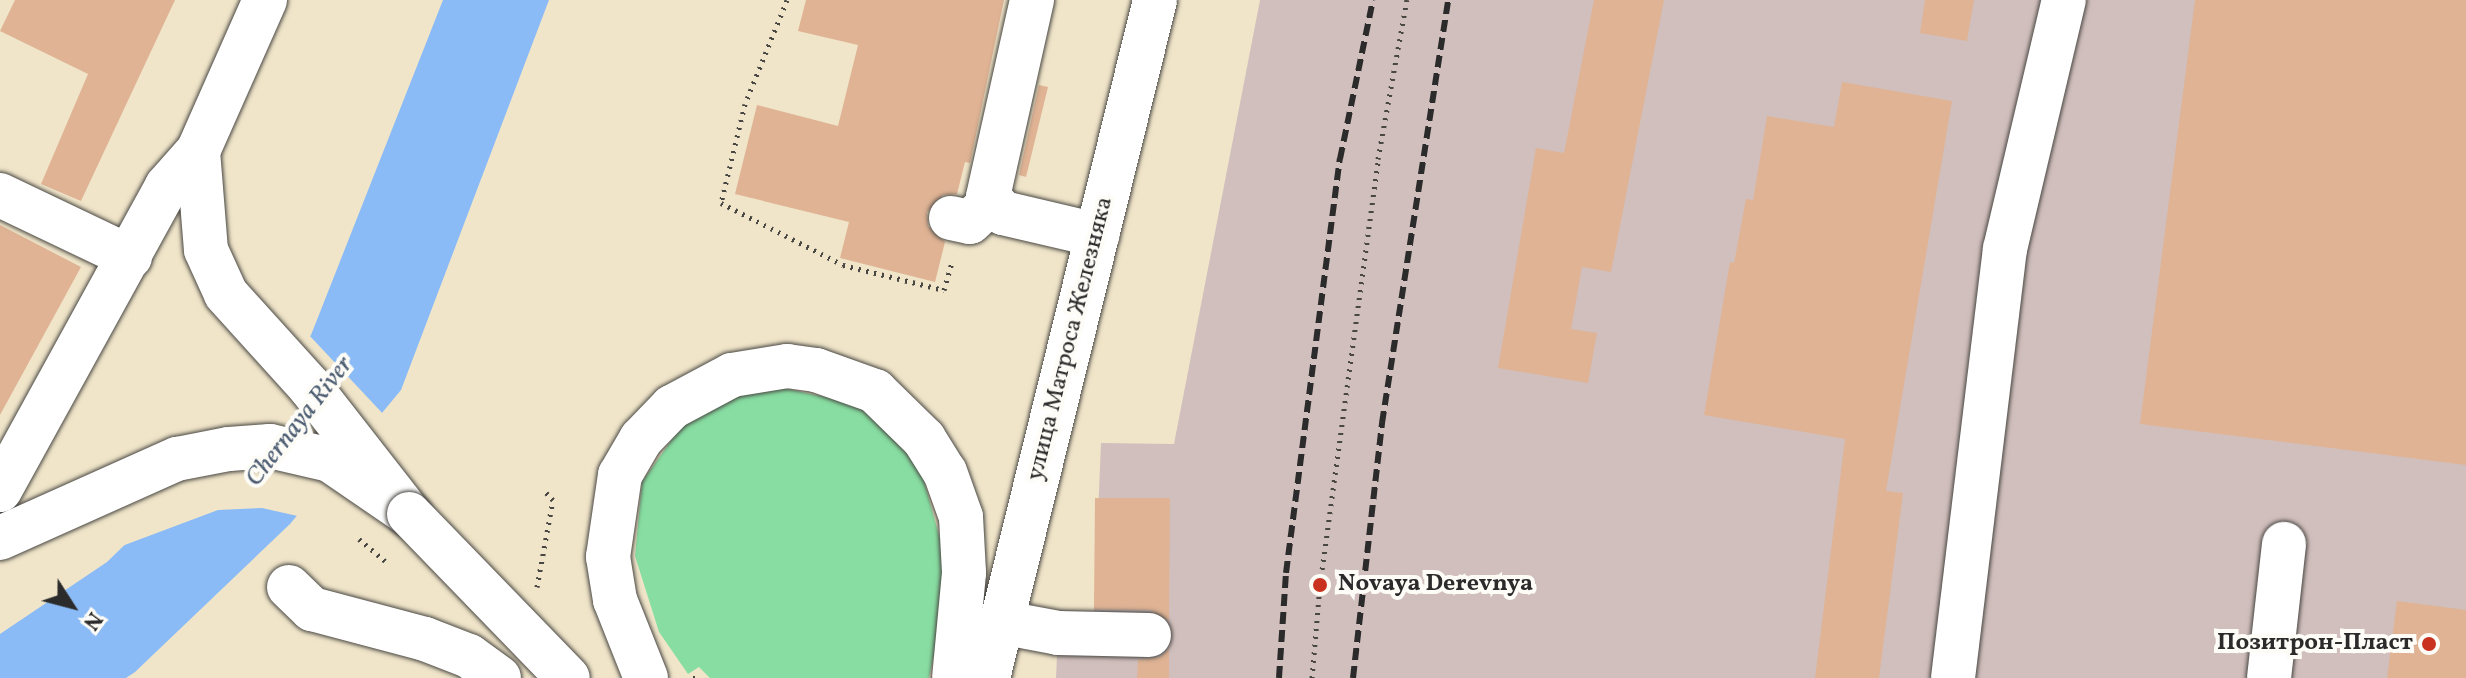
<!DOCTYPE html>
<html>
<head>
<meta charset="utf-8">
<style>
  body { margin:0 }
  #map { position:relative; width:2466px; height:678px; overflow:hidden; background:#f0e5c9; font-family:Vollkorn,serif }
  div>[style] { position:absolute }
  .industrial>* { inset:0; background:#d1bfbd }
  .green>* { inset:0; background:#88dea2 }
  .water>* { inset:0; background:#8bbbf6 }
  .pier>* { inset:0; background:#f0e5c9 }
  .building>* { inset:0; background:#dfb394 }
  .path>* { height:5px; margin-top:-2.5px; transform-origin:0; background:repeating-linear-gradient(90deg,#494743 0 2px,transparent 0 8px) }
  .roads { filter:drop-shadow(0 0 2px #494743) drop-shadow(0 0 2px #494743) }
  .minor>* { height:44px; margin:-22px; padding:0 22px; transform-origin:22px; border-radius:22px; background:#fff }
  .major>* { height:44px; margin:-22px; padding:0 22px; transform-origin:22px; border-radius:22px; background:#fff }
  .rail>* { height:6px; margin-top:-3px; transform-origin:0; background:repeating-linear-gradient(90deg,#2b2b2b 0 12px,transparent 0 18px) }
  .bridges { filter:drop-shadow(0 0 2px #494743) drop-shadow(0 0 2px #494743) }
  .major-bridge>* { height:44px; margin:-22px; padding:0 22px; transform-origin:22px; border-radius:22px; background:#fff }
  .dots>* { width:22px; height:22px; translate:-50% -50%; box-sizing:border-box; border:4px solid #fdfcf7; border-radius:50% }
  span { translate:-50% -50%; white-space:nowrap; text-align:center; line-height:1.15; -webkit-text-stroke:8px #fdfcf7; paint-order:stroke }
  .street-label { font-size:24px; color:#2b2b2b }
  .poi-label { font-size:24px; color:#2b2b2b; font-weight:700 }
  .left { translate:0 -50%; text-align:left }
  .right { translate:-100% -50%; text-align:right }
  .water-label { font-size:26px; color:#4d5d72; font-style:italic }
  .north { position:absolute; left:32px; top:566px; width:80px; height:80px; -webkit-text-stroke:6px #fdfcf7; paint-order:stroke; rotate:126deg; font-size:22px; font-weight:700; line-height:32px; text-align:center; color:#2b2b2b }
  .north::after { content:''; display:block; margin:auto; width:28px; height:36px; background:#2b2b2b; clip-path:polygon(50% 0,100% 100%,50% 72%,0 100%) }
</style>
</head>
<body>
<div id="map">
  <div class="industrial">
    <div style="clip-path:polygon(1260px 0,2466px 0,2466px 678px,1056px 678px,1059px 610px,1094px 611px,1101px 443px,1174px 444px)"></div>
  </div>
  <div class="green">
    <div style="clip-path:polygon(778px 387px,849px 402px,878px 420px,921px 470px,940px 539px,945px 604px,929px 678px,710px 678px,699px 667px,688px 674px,659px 632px,635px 556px,642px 482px,682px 425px,714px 402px)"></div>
  </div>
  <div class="water">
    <div style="clip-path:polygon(443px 0,549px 0,401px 390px,290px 524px,135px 672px,126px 678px,0 678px,0 634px,107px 562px,213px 459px,311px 335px)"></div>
  </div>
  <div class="pier">
    <div style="clip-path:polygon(308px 334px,385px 416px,302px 517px,262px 508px,218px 510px,114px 549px,210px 456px)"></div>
  </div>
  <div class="building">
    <div style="clip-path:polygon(15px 0,175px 0,81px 201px,41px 184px,88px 74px,0 31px)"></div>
    <div style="clip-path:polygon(806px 0,1004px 0,970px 163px,965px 162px,957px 194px,943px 195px,927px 212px,928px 226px,945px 242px,935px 282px,840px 258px,849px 222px,735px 194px,757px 105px,838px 126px,858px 45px,798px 31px)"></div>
    <div style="clip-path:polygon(1594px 0,1664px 0,1611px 272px,1582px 267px,1571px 329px,1597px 333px,1588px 383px,1498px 368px,1536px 148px,1564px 153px)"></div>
    <div style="clip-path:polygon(1925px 0,1974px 0,1967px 41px,1920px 33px)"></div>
    <div style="clip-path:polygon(2195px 0,2466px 0,2466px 465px,2140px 424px)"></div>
    <div style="clip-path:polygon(1842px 82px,1952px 101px,1886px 491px,1903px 493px,1879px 678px,1815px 678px,1845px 439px,1704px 415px,1730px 262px,1734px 263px,1746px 199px,1753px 200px,1767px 116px,1834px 127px)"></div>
    <div style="clip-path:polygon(1039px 85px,1048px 87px,1026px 177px,1019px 175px)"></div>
    <div style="clip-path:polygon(0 225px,81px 267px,0 415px)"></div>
    <div style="clip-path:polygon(1095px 498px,1170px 498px,1169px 621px,1150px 610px,1094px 609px)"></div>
    <div style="clip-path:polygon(2397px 601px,2466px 610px,2466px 678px,2387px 678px)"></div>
    <div style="clip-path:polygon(1169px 649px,1169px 678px,1137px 678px,1138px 660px,1160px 657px)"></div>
  </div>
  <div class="path">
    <div style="left:787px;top:0;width:112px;rotate:112deg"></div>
    <div style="left:745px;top:104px;width:102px;rotate:103.6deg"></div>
    <div style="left:721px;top:203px;width:137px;rotate:26.9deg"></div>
    <div style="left:843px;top:265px;width:104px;rotate:13.9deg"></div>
    <div style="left:944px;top:290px;width:29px;rotate:-74deg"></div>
    <div style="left:359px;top:539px;width:34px;rotate:40deg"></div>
    <div style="left:537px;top:587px;width:88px;rotate:-79.6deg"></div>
    <div style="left:553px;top:500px;width:16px;rotate:-133deg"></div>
    <div style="left:693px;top:678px;width:5px"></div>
    <div style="left:1312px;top:678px;width:93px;rotate:-85.1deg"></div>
    <div style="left:1320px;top:585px;width:430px;rotate:-82.2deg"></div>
    <div style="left:1378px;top:159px;width:162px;rotate:-79.7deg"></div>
  </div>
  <div class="roads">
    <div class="minor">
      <div style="left:265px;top:0;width:165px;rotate:113.9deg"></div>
      <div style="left:198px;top:151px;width:99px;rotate:85.4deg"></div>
      <div style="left:206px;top:250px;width:48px;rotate:65.6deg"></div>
      <div style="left:226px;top:294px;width:125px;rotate:47.9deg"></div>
      <div style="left:310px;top:387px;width:151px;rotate:52deg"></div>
      <div style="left:1032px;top:0;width:202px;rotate:102.6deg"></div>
      <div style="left:988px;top:197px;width:22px;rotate:47deg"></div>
      <div style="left:1003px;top:213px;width:97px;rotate:13.2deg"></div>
      <div style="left:0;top:195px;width:144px;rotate:25.5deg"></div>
      <div style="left:951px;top:218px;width:19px;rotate:12deg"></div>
      <div style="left:970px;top:222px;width:19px;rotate:-43deg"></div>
      <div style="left:984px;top:209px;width:12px"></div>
      <div style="left:289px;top:587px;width:32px;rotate:44deg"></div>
      <div style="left:312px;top:609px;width:117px;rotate:14.9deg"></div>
      <div style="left:425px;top:639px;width:47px;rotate:21.1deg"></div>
      <div style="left:469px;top:656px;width:37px;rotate:36deg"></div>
      <div style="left:1000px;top:622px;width:59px;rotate:10.7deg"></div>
      <div style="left:1058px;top:633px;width:91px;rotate:1.3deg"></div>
      <div style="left:646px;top:678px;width:84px;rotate:-111.7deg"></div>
      <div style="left:615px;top:600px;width:44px;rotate:-99.2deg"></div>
      <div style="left:608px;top:557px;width:83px;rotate:-81.7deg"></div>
      <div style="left:620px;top:475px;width:42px;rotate:-59.7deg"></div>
      <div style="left:641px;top:439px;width:45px;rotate:-45.9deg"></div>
      <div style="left:672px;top:407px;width:68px;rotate:-28.1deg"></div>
      <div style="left:732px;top:375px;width:56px;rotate:-9.3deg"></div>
      <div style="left:787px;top:366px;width:29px;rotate:8deg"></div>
      <div style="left:816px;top:370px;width:63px;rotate:19.6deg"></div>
      <div style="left:875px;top:391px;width:69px;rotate:44.4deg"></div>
      <div style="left:924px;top:439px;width:39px;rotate:58deg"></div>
      <div style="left:945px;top:472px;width:48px;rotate:70.4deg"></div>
      <div style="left:961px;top:517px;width:56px;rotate:86.9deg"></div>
      <div style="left:964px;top:573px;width:105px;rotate:95.4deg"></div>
      <div style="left:988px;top:678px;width:698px;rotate:-76.16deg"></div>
      <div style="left:1953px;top:678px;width:432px;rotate:-83.1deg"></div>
      <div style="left:2005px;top:249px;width:256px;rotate:-76.7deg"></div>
      <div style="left:2269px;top:678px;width:135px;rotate:-83.6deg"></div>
    </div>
    <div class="major">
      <div style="left:0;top:490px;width:347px;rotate:-61.2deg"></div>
      <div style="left:167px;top:186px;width:47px;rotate:-48.5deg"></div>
      <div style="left:0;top:538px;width:194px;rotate:-24.1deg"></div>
      <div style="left:177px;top:459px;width:53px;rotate:-10.9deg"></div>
      <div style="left:229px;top:449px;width:41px;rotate:-4.2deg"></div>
      <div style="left:270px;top:446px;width:62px;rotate:13.1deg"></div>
      <div style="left:330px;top:460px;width:96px;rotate:34.4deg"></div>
    </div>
  </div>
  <div class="rail">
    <div style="left:1279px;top:678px;width:105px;rotate:-86.2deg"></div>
    <div style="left:1286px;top:573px;width:418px;rotate:-82.6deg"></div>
    <div style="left:1340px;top:159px;width:162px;rotate:-78.3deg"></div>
    <div style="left:1353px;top:678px;width:257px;rotate:-83.5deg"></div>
    <div style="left:1382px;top:423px;width:428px;rotate:-81.1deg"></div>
  </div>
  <div class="bridges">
    <div class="major-bridge">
      <div style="left:409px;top:514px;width:228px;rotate:45.9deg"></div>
    </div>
  </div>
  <div class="dots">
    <div style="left:1320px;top:585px;background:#c8321e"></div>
    <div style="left:2429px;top:644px;background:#c8321e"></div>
  </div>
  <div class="street-label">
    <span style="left:1071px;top:339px;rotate:-76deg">улица Матроса Железняка</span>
  </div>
  <div class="poi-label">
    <span class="left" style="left:1338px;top:585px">Novaya Derevnya</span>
    <span class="right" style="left:2413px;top:644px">Позитрон-Пласт</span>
  </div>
  <div class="water-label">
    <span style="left:300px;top:422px;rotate:-52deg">Chernaya River</span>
  </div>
  <div class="north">N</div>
</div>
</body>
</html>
